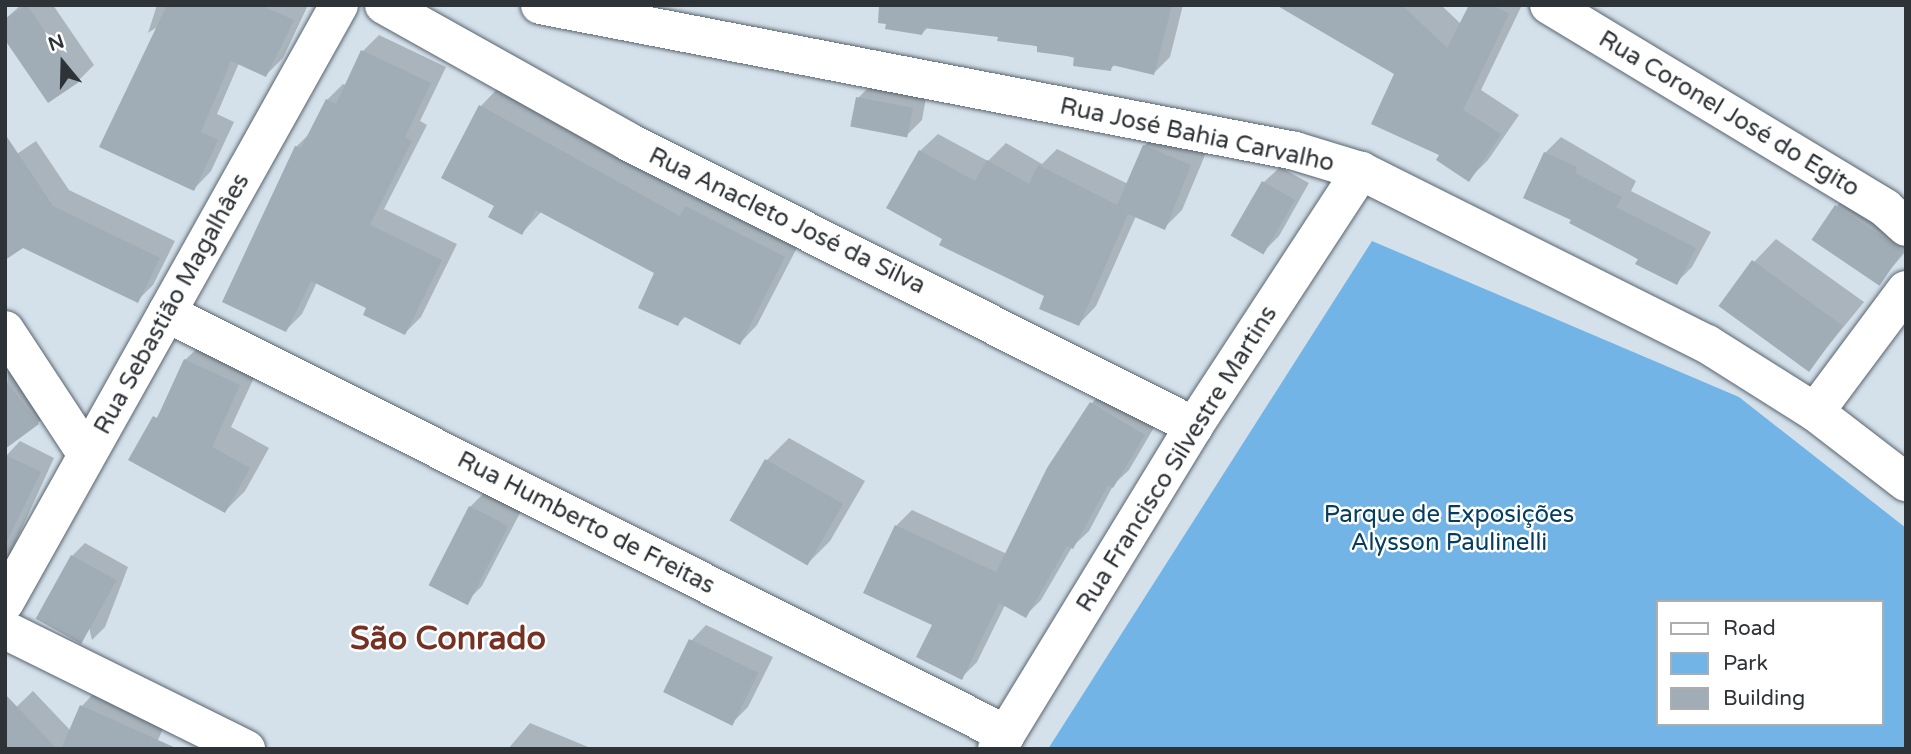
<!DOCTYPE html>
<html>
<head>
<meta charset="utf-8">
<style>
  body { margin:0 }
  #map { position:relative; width:1911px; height:754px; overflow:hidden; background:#d4e1eb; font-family:"Varela Round",sans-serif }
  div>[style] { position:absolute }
  .green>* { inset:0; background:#73b4e7 }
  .shadow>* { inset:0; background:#0003 }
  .building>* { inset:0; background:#a0acb6; transform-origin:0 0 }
  .roads { filter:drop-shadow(0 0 2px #59646e) drop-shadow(0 0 2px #59646e) }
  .minor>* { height:38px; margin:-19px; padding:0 19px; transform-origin:19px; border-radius:19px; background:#fff }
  span { translate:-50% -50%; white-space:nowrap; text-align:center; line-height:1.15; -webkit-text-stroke:5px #fff; paint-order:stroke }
  .street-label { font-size:24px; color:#2e3337 }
  .park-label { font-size:24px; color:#053d60 }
  .district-label { font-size:32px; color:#753123; font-weight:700 }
  .frame { position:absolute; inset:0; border:7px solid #2e3337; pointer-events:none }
  .legend { position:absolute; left:1656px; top:600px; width:228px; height:126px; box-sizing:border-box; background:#fff; border:2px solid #abadaf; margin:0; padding:9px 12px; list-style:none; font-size:21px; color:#2e3337 }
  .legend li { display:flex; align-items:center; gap:14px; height:35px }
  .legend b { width:35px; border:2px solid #abadaf }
  .north { position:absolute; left:28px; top:28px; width:70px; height:70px; -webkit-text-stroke:5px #fff; paint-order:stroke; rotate:341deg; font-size:19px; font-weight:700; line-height:28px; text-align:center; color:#2e3337 }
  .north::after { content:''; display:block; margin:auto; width:24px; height:32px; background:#2e3337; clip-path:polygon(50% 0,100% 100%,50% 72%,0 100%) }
</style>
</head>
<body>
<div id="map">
  <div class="green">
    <div style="clip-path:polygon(evenodd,1372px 241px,1739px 397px,1906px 528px,1906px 749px,1048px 749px,1372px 241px,1657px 602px,1881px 602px,1881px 724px,1657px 724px,1657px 602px)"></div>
  </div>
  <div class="shadow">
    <div style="clip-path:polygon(21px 5px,53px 5px,94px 65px,78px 81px,5px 37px,5px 19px)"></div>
    <div style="clip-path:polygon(157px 5px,308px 5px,283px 58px,266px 75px,239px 63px,217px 114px,234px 122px,211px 171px,194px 189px,160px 25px,148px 33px)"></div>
    <div style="clip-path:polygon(891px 5px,1183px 5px,1170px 57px,1154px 73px,1116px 64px,1110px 69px,1000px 35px,928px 27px,922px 34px)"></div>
    <div style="clip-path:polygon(1280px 5px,1441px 5px,1461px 24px,1471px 5px,1522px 5px,1481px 90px,1519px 115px,1488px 160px,1469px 179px,1442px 154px,1397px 73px)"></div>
    <div style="clip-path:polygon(379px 35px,446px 67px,420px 121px,427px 125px,384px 209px,457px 244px,421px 317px,405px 333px,369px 307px,317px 282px,302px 314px,286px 330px,296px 147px,311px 132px,327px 100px,343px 84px,346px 85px,363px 51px)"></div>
    <div style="clip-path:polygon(874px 82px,927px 92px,922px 120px,907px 135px,858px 98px)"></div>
    <div style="clip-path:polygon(498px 88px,695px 198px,704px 189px,801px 240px,757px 325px,740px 343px,686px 316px,678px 324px,657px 272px,542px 211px,522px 233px,496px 205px,443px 178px,481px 106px)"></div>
    <div style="clip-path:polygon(1162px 128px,1208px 148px,1182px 210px,1164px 228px,1136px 216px,1096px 306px,1079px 324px,1047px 295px,944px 239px,920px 151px,938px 134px,988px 161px,1006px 143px,1042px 164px,1057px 149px,1128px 184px,1144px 146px)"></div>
    <div style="clip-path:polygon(1561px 137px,1636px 181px,1631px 191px,1711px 232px,1692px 267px,1676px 283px,1573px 219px,1545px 153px)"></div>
    <div style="clip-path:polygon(36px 141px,69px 190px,175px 241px,153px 285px,137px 301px,5px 162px)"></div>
    <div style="clip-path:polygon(1280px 167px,1309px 183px,1279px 236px,1263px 252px,1264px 182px)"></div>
    <div style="clip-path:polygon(1852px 190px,1906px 227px,1906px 251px,1879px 283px,1837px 206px)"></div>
    <div style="clip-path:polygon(1776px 239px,1864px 302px,1810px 368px,1754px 262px)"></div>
    <div style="clip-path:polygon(206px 340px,260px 365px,231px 427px,269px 448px,245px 491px,225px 511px,131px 459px,163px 408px,185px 360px)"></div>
    <div style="clip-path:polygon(8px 366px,46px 415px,38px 423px,5px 427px)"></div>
    <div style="clip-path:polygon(1107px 388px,1159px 419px,1129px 470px,1114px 484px,1089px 531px,1072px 547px,1041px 600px,1025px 616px,1005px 605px,977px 662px,961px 678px,896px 526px,912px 510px,1007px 554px,1091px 404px)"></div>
    <div style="clip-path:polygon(789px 438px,865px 481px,830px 541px,807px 564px,767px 460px)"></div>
    <div style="clip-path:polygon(20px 441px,54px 458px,5px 565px,5px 457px)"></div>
    <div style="clip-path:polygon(486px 491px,522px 509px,482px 586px,466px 602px,470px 507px)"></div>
    <div style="clip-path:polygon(85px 543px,128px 567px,105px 627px,92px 640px,72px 556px)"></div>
    <div style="clip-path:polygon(706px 625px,773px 657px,748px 707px,732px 723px,691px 641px)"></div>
    <div style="clip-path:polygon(33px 691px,71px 731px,82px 706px,94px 693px,166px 722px,154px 749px,5px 749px,5px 718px)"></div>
    <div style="clip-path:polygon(530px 723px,593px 749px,508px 749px)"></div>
  </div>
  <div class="building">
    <div style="clip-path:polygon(27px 5px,79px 82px,48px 103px,5px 40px,5px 19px)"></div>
    <div style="clip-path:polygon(167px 5px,260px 5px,294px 20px,266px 77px,231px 61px,201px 132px,218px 140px,194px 191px,99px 147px)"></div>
    <div style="clip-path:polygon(879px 5px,1172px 5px,1154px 75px,1112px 65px,1111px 71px,1073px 66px,1074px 57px,1037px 52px,1037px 46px,997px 41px,998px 37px,924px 28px,922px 35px,885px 29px,886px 24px,878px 23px)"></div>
    <div style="clip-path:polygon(1276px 5px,1402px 5px,1447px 48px,1469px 5px,1492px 5px,1509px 14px,1463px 110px,1501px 134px,1469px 182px,1436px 160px,1439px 155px,1371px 124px,1394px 74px)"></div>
    <div style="clip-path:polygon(361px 50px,431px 83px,405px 137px,412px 141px,370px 225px,442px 260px,405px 335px,363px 315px,366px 308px,311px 281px,286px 332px,222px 302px,295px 146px,301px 148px,326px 99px,336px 104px)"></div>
    <div style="left:856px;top:97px;width:58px;height:30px;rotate:11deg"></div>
    <div style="clip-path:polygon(479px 105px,680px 216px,685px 206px,785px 257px,740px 345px,683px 316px,678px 326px,638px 308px,654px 273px,536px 210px,522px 235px,488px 217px,494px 206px,441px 178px)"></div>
    <div style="clip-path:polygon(5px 134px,53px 206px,160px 258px,138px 303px,23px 248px,5px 260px)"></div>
    <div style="clip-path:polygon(1143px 145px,1191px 165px,1165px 230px,1128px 214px,1079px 326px,1039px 309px,1044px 296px,939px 245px,942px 239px,886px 208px,919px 150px,975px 181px,987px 160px,1029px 184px,1038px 165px,1117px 205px)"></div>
    <div style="clip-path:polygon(1544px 152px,1577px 167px,1575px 173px,1622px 197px,1616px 207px,1696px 248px,1677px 285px,1635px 264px,1638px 259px,1569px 223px,1571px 220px,1523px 198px)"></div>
    <div style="left:1262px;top:181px;width:38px;height:63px;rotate:30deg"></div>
    <div style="left:1835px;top:205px;width:82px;height:42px;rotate:34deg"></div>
    <div style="left:1752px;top:260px;width:112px;height:57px;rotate:36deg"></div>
    <div style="clip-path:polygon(184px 359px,240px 385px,212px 447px,250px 468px,225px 513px,128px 460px,153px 416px,157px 418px)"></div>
    <div style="clip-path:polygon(5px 380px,39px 424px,5px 449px)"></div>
    <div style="clip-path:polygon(1090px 402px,1145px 435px,1113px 488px,1108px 485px,1073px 549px,1067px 546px,1026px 618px,999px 603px,962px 680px,916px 657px,932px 625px,863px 593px,895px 525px,996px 572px,1047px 468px)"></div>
    <div style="clip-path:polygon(5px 455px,41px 472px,5px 545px)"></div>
    <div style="left:765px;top:459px;width:90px;height:71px;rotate:30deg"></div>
    <div style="left:469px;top:506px;width:44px;height:89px;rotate:27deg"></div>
    <div style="left:71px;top:555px;width:52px;height:73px;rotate:29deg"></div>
    <div style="left:689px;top:639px;width:77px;height:59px;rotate:26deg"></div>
    <div style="clip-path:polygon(5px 694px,57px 749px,5px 749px)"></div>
    <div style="clip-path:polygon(80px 705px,178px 749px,61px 749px)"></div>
  </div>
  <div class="roads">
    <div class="minor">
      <div style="left:384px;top:5px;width:278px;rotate:29.2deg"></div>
      <div style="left:627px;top:141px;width:635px;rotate:26.69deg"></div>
      <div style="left:540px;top:5px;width:769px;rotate:10.94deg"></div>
      <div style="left:1295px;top:151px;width:69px;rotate:16.9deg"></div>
      <div style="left:1361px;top:171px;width:387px;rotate:26.6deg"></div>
      <div style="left:1707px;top:344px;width:128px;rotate:32.2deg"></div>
      <div style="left:1815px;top:412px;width:115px;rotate:37.6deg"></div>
      <div style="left:1549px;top:5px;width:393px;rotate:31.1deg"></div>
      <div style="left:1885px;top:208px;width:28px;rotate:42deg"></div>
      <div style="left:167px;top:313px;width:939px;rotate:26.65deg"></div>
      <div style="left:5px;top:330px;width:149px;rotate:56.7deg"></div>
      <div style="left:1815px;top:412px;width:152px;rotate:-53.3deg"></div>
      <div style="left:5px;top:602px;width:684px;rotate:-60.77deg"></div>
      <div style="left:5px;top:630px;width:269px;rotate:26.3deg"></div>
      <div style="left:997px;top:749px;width:378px;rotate:-58.6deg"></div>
      <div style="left:1194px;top:426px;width:305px;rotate:-56.8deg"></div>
    </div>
  </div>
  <div class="street-label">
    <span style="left:1729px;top:114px;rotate:31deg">Rua Coronel José do Egito</span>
    <span style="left:1197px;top:135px;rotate:12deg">Rua José Bahia Carvalho</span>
    <span style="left:787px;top:221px;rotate:26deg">Rua Anacleto José da Silva</span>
    <span style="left:172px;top:304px;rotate:-61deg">Rua Sebastião Magalhâes</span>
    <span style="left:1177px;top:459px;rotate:-58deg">Rua Francisco Silvestre Martins</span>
    <span style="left:586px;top:523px;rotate:27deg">Rua Humberto de Freitas</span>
  </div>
  <div class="park-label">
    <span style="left:1449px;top:529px">Parque de Exposições<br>Alysson Paulinelli</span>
  </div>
  <div class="district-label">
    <span style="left:448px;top:639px">São Conrado</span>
  </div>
  <div class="frame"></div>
  <ul class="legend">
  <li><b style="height:9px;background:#fff"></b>Road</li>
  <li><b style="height:19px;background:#73b4e7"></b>Park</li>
  <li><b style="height:19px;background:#a0acb6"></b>Building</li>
  </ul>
  <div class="north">N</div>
</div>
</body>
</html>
